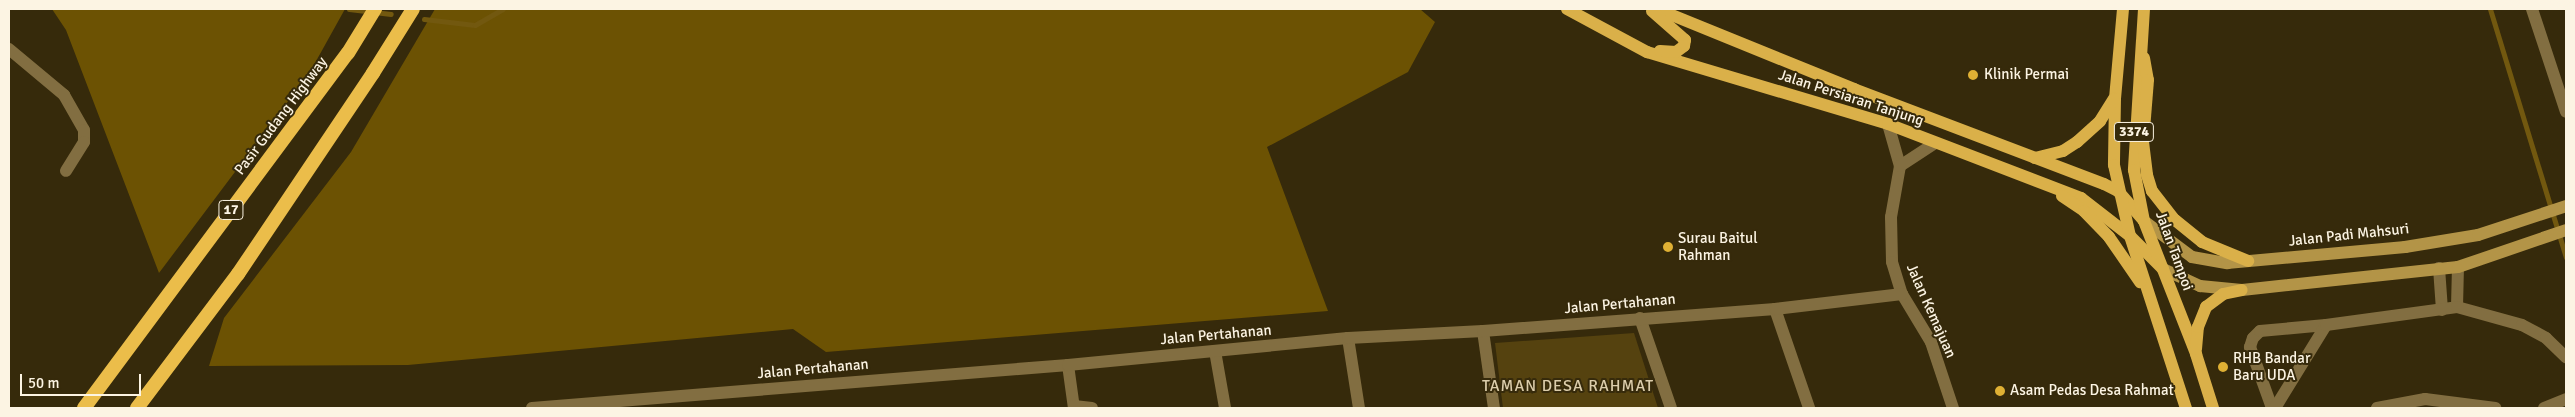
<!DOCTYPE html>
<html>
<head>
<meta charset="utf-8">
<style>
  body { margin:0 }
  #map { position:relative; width:2575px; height:417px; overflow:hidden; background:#362a0b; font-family:Signika,sans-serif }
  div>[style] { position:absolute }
  .green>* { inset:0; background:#55420f }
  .forest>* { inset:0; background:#6c5203 }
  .stream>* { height:5px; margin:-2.5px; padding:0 2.5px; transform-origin:2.5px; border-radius:2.5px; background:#72580f }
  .minor>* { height:12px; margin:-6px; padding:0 6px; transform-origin:6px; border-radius:6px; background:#826e41 }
  .secondary>* { height:12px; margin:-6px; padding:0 6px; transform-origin:6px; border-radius:6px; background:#b39447 }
  .primary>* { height:12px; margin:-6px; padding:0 6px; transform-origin:6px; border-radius:6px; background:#dab049 }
  .trunk>* { height:14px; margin:-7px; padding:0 7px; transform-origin:7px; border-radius:7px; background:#ebbd4a }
  .dots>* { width:14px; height:14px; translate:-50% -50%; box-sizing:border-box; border:2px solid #362a0b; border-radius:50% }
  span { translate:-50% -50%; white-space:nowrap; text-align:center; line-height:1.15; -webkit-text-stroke:4px #362a0b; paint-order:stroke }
  .shield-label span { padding:1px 4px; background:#362a0b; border:1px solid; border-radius:4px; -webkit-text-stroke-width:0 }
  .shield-label { font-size:14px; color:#fcf4e3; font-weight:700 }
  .poi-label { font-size:15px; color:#fcf4e3 }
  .left { translate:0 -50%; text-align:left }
  .street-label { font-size:15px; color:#fcf4e3 }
  .neighbourhood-label { font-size:16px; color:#dccdab; letter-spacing:1px }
  .frame { position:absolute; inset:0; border:10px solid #fcf4e3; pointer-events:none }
  .scale { position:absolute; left:20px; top:374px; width:121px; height:22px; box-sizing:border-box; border:2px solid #fcf4e3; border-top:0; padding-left:6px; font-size:15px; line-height:18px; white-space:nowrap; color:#fcf4e3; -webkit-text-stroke:4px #362a0b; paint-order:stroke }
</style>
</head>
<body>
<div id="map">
  <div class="green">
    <div style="clip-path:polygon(1634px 333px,1658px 408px,1503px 408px,1495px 343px)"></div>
  </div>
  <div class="forest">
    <div style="clip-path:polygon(52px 9px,345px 9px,310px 72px,159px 273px,66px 30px)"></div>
    <div style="clip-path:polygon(435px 9px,1420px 9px,1435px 22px,1408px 72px,1267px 147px,1328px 311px,826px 352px,793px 329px,408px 365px,209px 366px,224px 318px,351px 152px)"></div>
  </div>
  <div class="stream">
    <div style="left:349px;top:9px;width:42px;rotate:6.8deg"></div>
    <div style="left:2490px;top:9px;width:260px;rotate:73deg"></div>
    <div style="left:424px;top:19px;width:51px;rotate:6.7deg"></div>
    <div style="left:475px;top:25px;width:32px;rotate:-30deg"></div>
  </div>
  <div class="minor">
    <div style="left:2532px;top:9px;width:108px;rotate:71.7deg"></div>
    <div style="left:9px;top:49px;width:72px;rotate:39.9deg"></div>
    <div style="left:64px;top:95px;width:40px;rotate:60.3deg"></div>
    <div style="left:84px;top:130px;width:12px;rotate:90deg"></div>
    <div style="left:84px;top:142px;width:34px;rotate:122deg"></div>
    <div style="left:1888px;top:124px;width:44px;rotate:74.1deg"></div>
    <div style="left:1900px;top:166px;width:52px;rotate:100deg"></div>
    <div style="left:1891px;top:217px;width:45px;rotate:88.7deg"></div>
    <div style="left:1892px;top:262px;width:34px;rotate:73deg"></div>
    <div style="left:1902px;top:294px;width:56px;rotate:58.9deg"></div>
    <div style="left:1931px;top:342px;width:70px;rotate:71.6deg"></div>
    <div style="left:1900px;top:166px;width:42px;rotate:-33.3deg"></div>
    <div style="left:2439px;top:268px;width:42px;rotate:85.9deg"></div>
    <div style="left:2457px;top:307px;width:40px;rotate:-88.6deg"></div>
    <div style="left:1775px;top:309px;width:105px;rotate:71deg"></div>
    <div style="left:1640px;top:318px;width:95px;rotate:71deg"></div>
    <div style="left:1483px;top:331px;width:78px;rotate:81.9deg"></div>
    <div style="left:1348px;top:338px;width:71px;rotate:81.1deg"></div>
    <div style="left:1215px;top:351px;width:58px;rotate:80deg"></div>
    <div style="left:1068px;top:365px;width:43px;rotate:82.1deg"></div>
    <div style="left:1074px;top:406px;width:18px;rotate:6deg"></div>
    <div style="left:532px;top:408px;width:538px;rotate:-4.59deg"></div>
    <div style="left:1068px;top:365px;width:281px;rotate:-5.5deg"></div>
    <div style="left:1348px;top:338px;width:135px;rotate:-3deg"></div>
    <div style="left:1483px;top:331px;width:293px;rotate:-4.3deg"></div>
    <div style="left:1775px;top:309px;width:128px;rotate:-6.7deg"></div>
    <div style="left:2272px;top:408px;width:65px;rotate:-109.8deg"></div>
    <div style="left:2250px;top:347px;width:9px;rotate:-72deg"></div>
    <div style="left:2253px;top:338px;width:10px;rotate:-45deg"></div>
    <div style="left:2260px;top:331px;width:66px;rotate:-5.2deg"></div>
    <div style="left:2275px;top:408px;width:97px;rotate:-58.4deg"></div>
    <div style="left:2326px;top:325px;width:132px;rotate:-7.8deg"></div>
    <div style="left:2457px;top:307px;width:67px;rotate:15.5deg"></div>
    <div style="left:2522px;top:325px;width:27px;rotate:28deg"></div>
    <div style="left:2546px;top:338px;width:28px;rotate:44deg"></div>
    <div style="left:2377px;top:408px;width:49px;rotate:-10.6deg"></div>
    <div style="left:2425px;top:399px;width:71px;rotate:7.3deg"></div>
    <div style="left:2544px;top:408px;width:24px;rotate:-22deg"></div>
  </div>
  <div class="secondary">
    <div style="left:2144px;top:221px;width:60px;rotate:36.9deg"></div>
    <div style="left:2192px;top:257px;width:36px;rotate:10deg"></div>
    <div style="left:2227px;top:263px;width:179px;rotate:-5.1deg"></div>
    <div style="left:2405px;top:247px;width:74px;rotate:-9.3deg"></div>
    <div style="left:2478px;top:235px;width:93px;rotate:-18.2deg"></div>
    <div style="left:2163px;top:269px;width:41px;rotate:24.7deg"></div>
    <div style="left:2200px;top:286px;width:42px;rotate:5.4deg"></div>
    <div style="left:2242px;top:290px;width:217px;rotate:-6.1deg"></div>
    <div style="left:2458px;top:267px;width:114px;rotate:-18.9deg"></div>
  </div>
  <div class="primary">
    <div style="left:1567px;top:9px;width:91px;rotate:28.3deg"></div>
    <div style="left:1647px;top:52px;width:252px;rotate:16.6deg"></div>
    <div style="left:1888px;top:124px;width:207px;rotate:21deg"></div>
    <div style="left:2081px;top:198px;width:62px;rotate:37.8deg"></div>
    <div style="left:2130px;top:236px;width:47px;rotate:45deg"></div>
    <div style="left:1657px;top:9px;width:213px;rotate:22.1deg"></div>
    <div style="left:1854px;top:89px;width:267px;rotate:20.8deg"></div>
    <div style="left:2104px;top:184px;width:16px;rotate:27deg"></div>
    <div style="left:2118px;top:191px;width:40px;rotate:49deg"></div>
    <div style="left:2123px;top:9px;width:89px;rotate:95.1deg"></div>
    <div style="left:2115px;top:98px;width:67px;rotate:90.9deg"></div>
    <div style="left:2114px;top:165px;width:73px;rotate:77.3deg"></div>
    <div style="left:2130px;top:236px;width:181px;rotate:72deg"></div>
    <div style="left:2144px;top:9px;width:161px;rotate:93.6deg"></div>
    <div style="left:2134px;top:170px;width:52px;rotate:78.9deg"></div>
    <div style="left:2144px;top:221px;width:143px;rotate:68.6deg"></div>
    <div style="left:2196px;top:354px;width:57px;rotate:72.5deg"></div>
    <div style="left:1652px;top:11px;width:44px;rotate:41.3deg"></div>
    <div style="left:1685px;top:40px;width:6px;rotate:99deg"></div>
    <div style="left:1684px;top:46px;width:10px;rotate:143deg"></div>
    <div style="left:1676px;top:52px;width:16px;rotate:-176deg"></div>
    <div style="left:2144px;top:58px;width:22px;rotate:80deg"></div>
    <div style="left:2148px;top:80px;width:62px;rotate:94.6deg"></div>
    <div style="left:2143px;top:142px;width:33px;rotate:83deg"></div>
    <div style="left:2147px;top:175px;width:17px;rotate:73deg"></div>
    <div style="left:2152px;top:191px;width:37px;rotate:52deg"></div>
    <div style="left:2175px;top:220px;width:35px;rotate:39deg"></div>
    <div style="left:2202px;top:242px;width:50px;rotate:22.4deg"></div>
    <div style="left:2035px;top:158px;width:29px;rotate:-14deg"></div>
    <div style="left:2063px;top:151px;width:17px;rotate:-33deg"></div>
    <div style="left:2077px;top:142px;width:31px;rotate:-42deg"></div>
    <div style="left:2100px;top:121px;width:26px;rotate:-58deg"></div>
    <div style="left:2062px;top:196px;width:27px;rotate:34deg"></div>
    <div style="left:2084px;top:211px;width:36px;rotate:46deg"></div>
    <div style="left:2109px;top:237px;width:55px;rotate:55.4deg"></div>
    <div style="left:2196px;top:349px;width:22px;rotate:-85deg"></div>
    <div style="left:2198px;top:327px;width:22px;rotate:-68deg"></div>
    <div style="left:2206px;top:307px;width:21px;rotate:-37deg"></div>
    <div style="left:2223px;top:294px;width:19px;rotate:-12deg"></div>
  </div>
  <div class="trunk">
    <div style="left:84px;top:408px;width:442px;rotate:-53.4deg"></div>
    <div style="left:348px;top:53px;width:52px;rotate:-58.5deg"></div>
    <div style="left:137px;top:408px;width:168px;rotate:-53deg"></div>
    <div style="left:238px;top:274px;width:242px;rotate:-56.1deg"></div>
    <div style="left:373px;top:73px;width:75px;rotate:-58deg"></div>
  </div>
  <div class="dots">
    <div style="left:1973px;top:75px;background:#dfb034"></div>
    <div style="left:1668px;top:247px;background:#dfb034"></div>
    <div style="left:2223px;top:367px;background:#dfb034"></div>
    <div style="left:2000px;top:391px;background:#dfb034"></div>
  </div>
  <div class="shield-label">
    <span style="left:2134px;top:132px">3374</span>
    <span style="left:231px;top:210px">17</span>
  </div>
  <div class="poi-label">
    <span class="left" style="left:1984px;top:75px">Klinik Permai</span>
    <span class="left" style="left:1678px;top:247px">Surau Baitul<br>Rahman</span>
    <span class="left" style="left:2233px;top:367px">RHB Bandar<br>Baru UDA</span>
    <span class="left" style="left:2010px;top:391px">Asam Pedas Desa Rahmat</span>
  </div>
  <div class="street-label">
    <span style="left:1851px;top:98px;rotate:18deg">Jalan Persiaran Tanjung</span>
    <span style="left:281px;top:116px;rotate:-53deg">Pasir Gudang Highway</span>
    <span style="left:2349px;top:235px;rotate:-6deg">Jalan Padi Mahsuri</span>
    <span style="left:2174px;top:251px;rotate:70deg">Jalan Tampoi</span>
    <span style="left:1620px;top:304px;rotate:-5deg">Jalan Pertahanan</span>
    <span style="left:1931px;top:311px;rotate:66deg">Jalan Kemajuan</span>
    <span style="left:1216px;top:335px;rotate:-5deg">Jalan Pertahanan</span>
    <span style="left:813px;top:369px;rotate:-5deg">Jalan Pertahanan</span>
  </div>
  <div class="neighbourhood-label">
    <span style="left:1568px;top:386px">TAMAN DESA RAHMAT</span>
  </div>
  <div class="frame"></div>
  <div class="scale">50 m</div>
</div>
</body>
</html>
